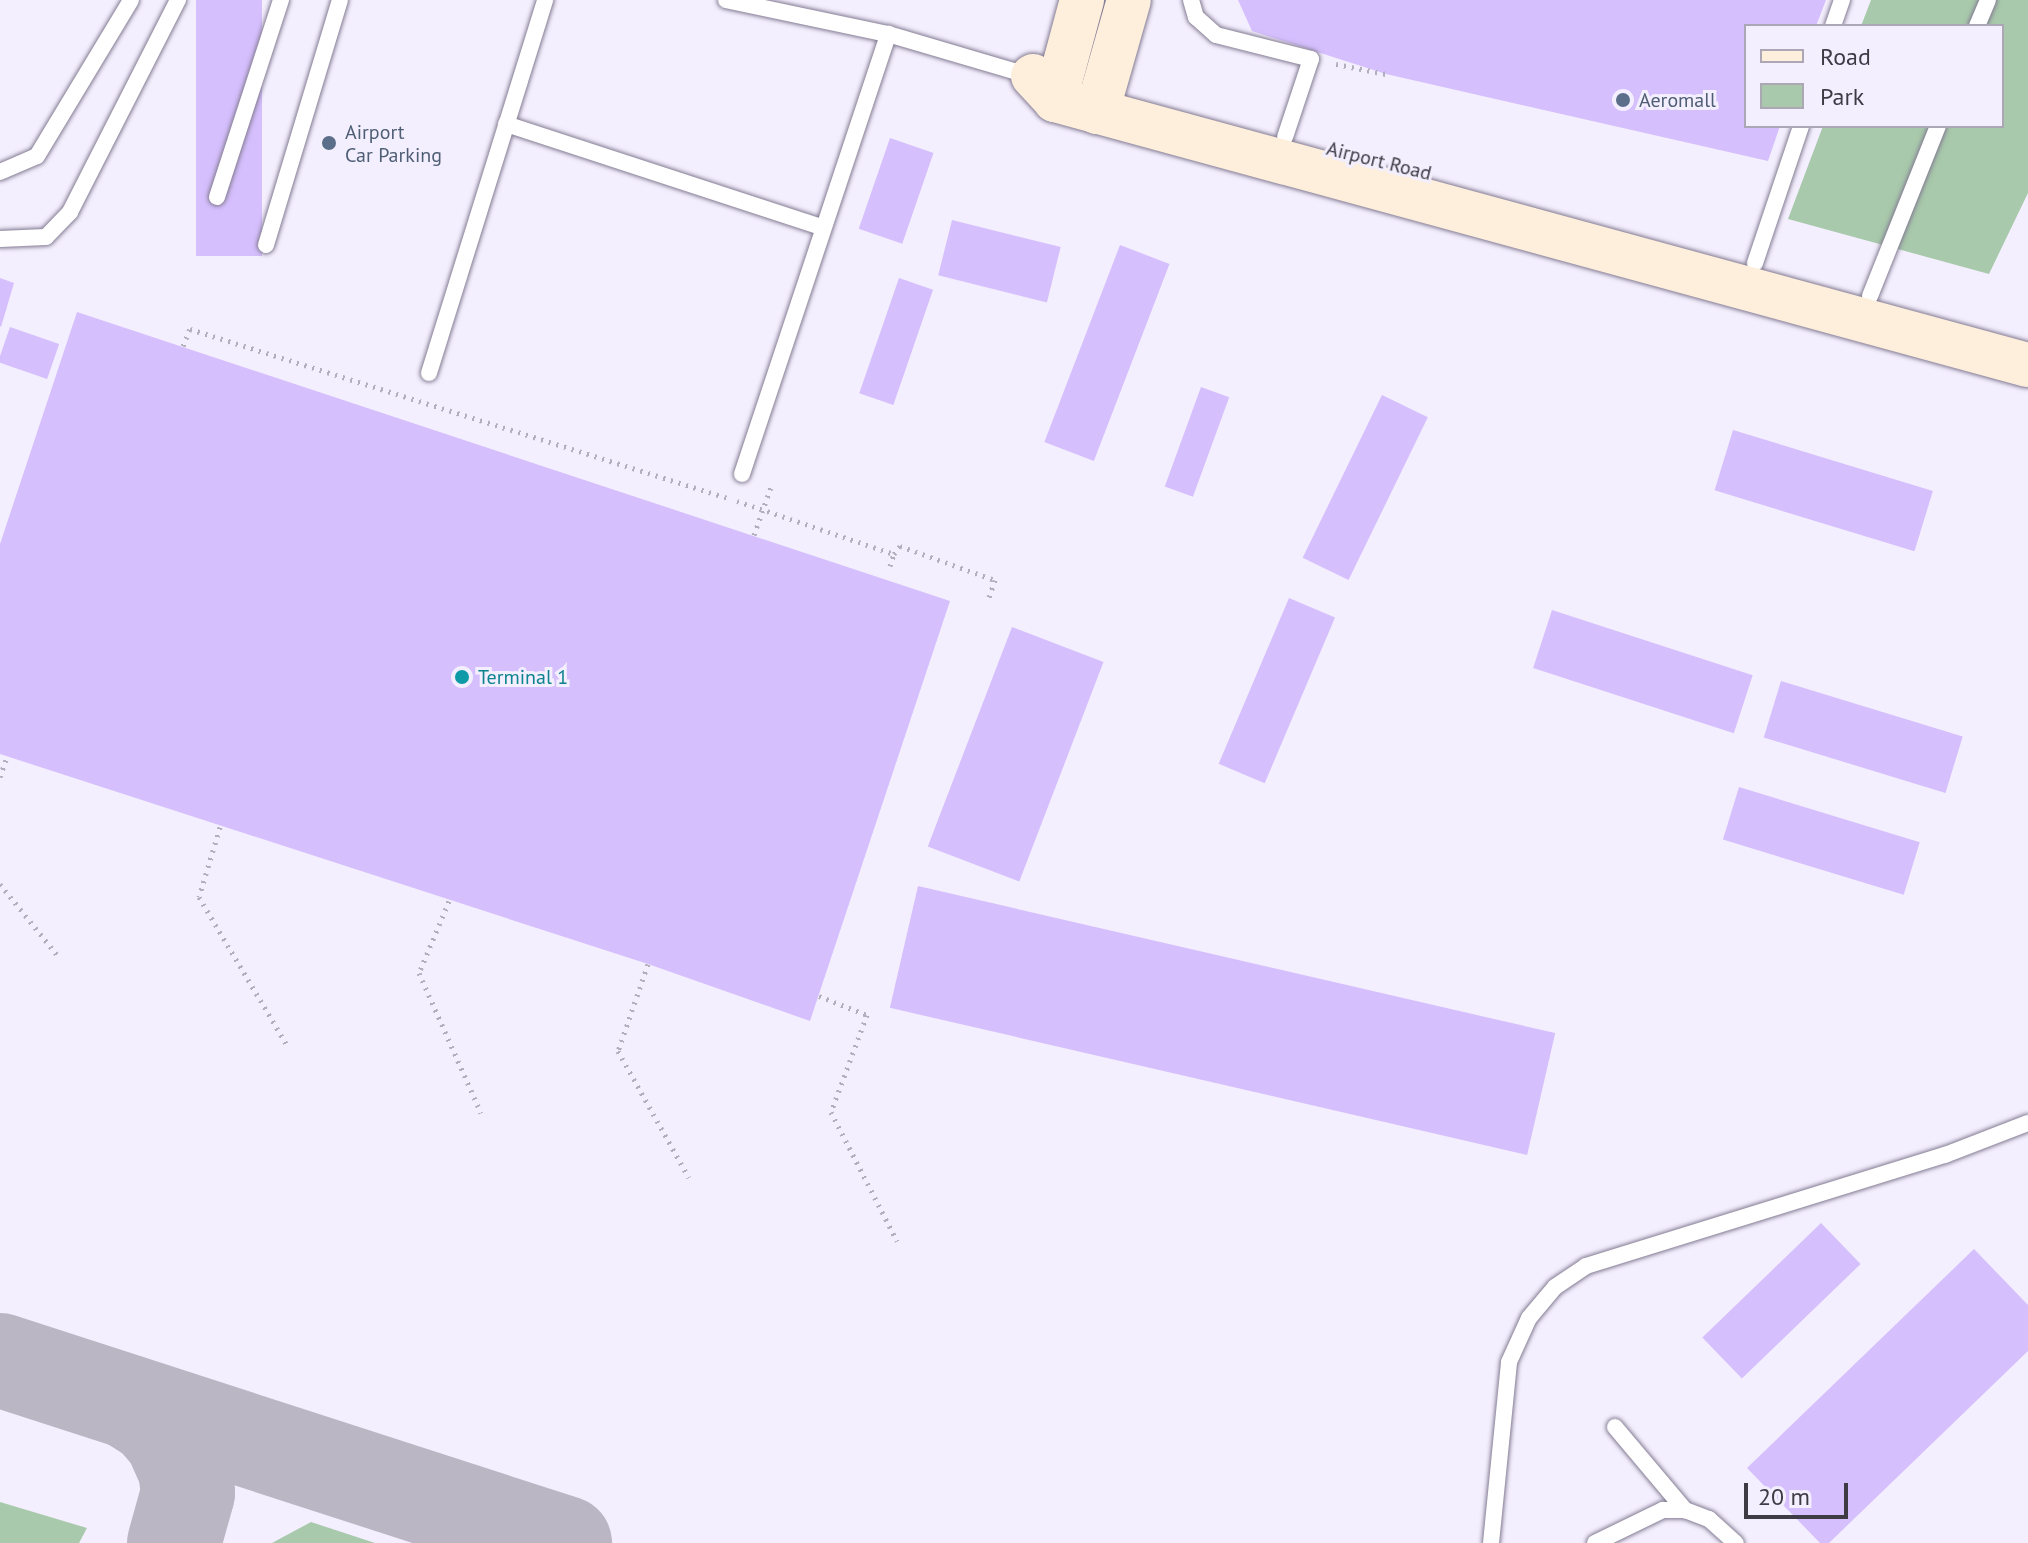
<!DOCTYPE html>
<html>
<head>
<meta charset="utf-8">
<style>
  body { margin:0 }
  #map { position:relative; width:2028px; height:1543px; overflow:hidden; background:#f4effe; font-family:"PT Sans",sans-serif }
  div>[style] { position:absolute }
  .green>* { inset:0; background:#a8c9ab }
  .taxiway>* { height:94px; margin:-47px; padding:0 47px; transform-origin:47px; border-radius:47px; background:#bbb6c4 }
  .building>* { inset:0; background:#d5bffd; transform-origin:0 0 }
  .path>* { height:5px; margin-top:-2.5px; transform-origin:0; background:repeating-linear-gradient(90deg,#b2aebb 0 2px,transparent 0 8px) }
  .roads { filter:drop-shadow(0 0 2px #847c93) drop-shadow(0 0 2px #847c93) }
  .service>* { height:16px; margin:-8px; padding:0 8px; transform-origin:8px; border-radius:8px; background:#fff }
  .secondary>* { height:44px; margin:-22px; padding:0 22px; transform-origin:22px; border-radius:22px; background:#fdefdc }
  .dots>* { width:22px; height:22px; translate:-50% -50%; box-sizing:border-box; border:4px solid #f4effe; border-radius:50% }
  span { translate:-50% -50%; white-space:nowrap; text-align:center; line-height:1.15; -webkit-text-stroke:6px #f4effe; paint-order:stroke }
  .service-label { font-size:20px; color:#4e5e75 }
  .left { translate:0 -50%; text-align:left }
  .street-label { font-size:20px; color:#3e3b45 }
  .culture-label { font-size:20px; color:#0d838f }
  .legend { position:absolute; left:1744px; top:24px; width:260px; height:104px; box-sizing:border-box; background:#f4effe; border:2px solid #aba7b4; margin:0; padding:10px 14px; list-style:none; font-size:24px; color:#3e3b45 }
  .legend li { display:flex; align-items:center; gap:16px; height:40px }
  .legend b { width:40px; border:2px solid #aba7b4 }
  .scale { position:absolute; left:1744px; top:1483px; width:104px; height:36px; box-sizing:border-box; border:4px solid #3e3b45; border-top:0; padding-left:10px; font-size:24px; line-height:28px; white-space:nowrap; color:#3e3b45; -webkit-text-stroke:6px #f4effe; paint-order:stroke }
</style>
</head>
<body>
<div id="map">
  <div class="green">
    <div style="clip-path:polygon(1871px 0,2028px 0,2028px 193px,1989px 274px,1788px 219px,1823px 126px,2002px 126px,2002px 26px,1861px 26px)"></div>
    <div style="clip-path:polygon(0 1502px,87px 1528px,79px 1543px,0 1543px)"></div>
    <div style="clip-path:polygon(311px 1522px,375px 1543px,272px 1543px)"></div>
  </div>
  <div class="taxiway">
    <div style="left:0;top:1360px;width:594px;rotate:17.95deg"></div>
    <div style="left:129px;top:1402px;width:28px;rotate:32deg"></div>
    <div style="left:153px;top:1417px;width:28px;rotate:49deg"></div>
    <div style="left:171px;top:1438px;width:34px;rotate:66deg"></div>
    <div style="left:185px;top:1469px;width:24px;rotate:83deg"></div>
    <div style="left:188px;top:1493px;width:52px;rotate:105.6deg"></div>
  </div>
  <div class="building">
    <div style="left:196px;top:0;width:66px;height:256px"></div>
    <div style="clip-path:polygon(1238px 0,1826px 0,1816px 26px,1746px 26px,1746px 126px,1780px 126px,1768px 161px,1386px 74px,1252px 31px)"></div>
    <div style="left:890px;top:138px;width:46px;height:96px;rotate:19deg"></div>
    <div style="left:952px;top:220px;width:112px;height:57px;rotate:14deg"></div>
    <div style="left:1120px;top:245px;width:53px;height:211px;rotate:21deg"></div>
    <div style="clip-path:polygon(0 278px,14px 283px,1px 327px,0 326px)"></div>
    <div style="left:899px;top:278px;width:36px;height:122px;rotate:19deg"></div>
    <div style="clip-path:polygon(77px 312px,950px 601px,810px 1021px,648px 964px,0 754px,0 544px)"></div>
    <div style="left:10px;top:327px;width:52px;height:37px;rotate:19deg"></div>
    <div style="left:1201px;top:387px;width:30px;height:106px;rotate:20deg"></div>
    <div style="left:1382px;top:395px;width:51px;height:181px;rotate:26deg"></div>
    <div style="left:1733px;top:430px;width:209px;height:63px;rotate:17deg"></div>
    <div style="left:1289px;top:598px;width:50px;height:180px;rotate:23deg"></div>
    <div style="left:1552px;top:610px;width:211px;height:61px;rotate:18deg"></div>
    <div style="left:1012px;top:627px;width:98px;height:235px;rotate:21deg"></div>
    <div style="left:1781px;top:681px;width:190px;height:59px;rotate:17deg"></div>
    <div style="left:1739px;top:787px;width:189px;height:55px;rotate:17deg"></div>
    <div style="left:918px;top:886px;width:654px;height:125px;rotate:13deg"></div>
    <div style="left:1821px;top:1223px;width:57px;height:165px;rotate:46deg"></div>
    <div style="clip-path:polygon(1974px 1249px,2028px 1305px,2028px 1351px,1829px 1543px,1820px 1543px,1747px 1468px)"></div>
  </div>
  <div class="path">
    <div style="left:1336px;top:64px;width:51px;rotate:11.3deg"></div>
    <div style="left:183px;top:346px;width:18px;rotate:-68deg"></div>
    <div style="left:190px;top:329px;width:564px;rotate:17.44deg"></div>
    <div style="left:737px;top:501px;width:166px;rotate:18.7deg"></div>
    <div style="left:894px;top:554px;width:10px;rotate:-53deg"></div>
    <div style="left:900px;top:546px;width:101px;rotate:19.7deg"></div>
    <div style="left:995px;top:580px;width:21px;rotate:109deg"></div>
    <div style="left:754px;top:535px;width:54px;rotate:-70.6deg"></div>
    <div style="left:890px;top:566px;width:13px;rotate:-72deg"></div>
    <div style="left:0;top:777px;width:21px;rotate:-71deg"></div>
    <div style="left:220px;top:827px;width:73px;rotate:106.7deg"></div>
    <div style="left:199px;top:897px;width:174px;rotate:59.3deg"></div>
    <div style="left:0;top:884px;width:92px;rotate:51.1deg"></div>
    <div style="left:449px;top:901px;width:78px;rotate:112.6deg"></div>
    <div style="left:419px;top:973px;width:153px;rotate:66.1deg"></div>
    <div style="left:648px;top:964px;width:92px;rotate:109deg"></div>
    <div style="left:618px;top:1051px;width:145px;rotate:60.8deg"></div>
    <div style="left:819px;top:996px;width:52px;rotate:21.6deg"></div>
    <div style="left:867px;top:1015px;width:103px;rotate:110.4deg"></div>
    <div style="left:831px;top:1112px;width:145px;rotate:62.9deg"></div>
  </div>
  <div class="roads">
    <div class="service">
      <div style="left:726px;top:0;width:166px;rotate:11.9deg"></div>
      <div style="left:888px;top:34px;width:149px;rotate:16.4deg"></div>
      <div style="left:1191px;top:0;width:18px;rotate:74deg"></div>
      <div style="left:1196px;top:17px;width:27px;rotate:42deg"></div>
      <div style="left:1216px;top:35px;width:98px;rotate:14.2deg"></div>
      <div style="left:1311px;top:59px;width:82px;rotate:108.4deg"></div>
      <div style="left:1833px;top:26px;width:28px;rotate:-71deg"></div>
      <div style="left:1977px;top:26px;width:28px;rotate:-67deg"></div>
      <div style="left:506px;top:124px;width:332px;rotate:18.1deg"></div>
      <div style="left:0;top:172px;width:40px;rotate:-23.4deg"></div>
      <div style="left:37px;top:156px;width:182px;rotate:-58.9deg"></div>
      <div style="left:217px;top:197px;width:207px;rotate:-72deg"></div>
      <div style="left:0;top:239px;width:46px;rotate:-2.5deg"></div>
      <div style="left:46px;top:237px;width:35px;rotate:-46deg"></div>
      <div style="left:70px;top:212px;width:238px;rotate:-63deg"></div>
      <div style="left:266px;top:245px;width:256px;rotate:-73.2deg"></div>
      <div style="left:1755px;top:263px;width:145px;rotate:-71.4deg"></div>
      <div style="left:1870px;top:296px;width:183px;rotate:-68.2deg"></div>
      <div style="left:429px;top:373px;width:391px;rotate:-72.7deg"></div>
      <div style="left:742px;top:474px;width:464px;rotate:-71.6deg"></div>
      <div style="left:1615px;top:1427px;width:109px;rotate:49.9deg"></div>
      <div style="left:1491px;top:1543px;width:182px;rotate:-84.3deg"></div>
      <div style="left:1509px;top:1362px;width:48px;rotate:-65.6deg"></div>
      <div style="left:1529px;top:1318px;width:40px;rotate:-50deg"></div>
      <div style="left:1555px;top:1287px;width:37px;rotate:-34deg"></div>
      <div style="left:1586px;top:1266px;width:376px;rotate:-17.2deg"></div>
      <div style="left:1945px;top:1155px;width:89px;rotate:-21.1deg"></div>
      <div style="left:1595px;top:1543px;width:76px;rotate:-25.9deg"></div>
      <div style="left:1663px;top:1510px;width:22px"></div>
      <div style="left:1685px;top:1510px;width:26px;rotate:21deg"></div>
      <div style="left:1709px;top:1519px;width:36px;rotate:42deg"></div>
    </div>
    <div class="secondary">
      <div style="left:1033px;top:76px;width:33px;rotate:47deg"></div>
      <div style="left:1055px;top:100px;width:1008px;rotate:15.24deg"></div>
      <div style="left:1055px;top:100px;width:104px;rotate:-74.9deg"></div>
      <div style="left:1097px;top:112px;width:116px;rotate:-74.1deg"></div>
    </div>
  </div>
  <div class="dots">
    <div style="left:1623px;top:100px;background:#5c6f8a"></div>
    <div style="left:329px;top:143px;background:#5c6f8a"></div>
    <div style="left:462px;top:677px;background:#0f9aa8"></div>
  </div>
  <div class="service-label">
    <span class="left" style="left:1639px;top:100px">Aeromall</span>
    <span class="left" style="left:345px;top:144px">Airport<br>Car Parking</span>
  </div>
  <div class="street-label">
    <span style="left:1379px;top:161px;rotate:14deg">Airport Road</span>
  </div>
  <div class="culture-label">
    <span class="left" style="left:478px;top:677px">Terminal 1</span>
  </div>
  <ul class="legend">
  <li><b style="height:10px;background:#fdefdc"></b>Road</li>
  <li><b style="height:22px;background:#a8c9ab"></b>Park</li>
  </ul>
  <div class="scale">20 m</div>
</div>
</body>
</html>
